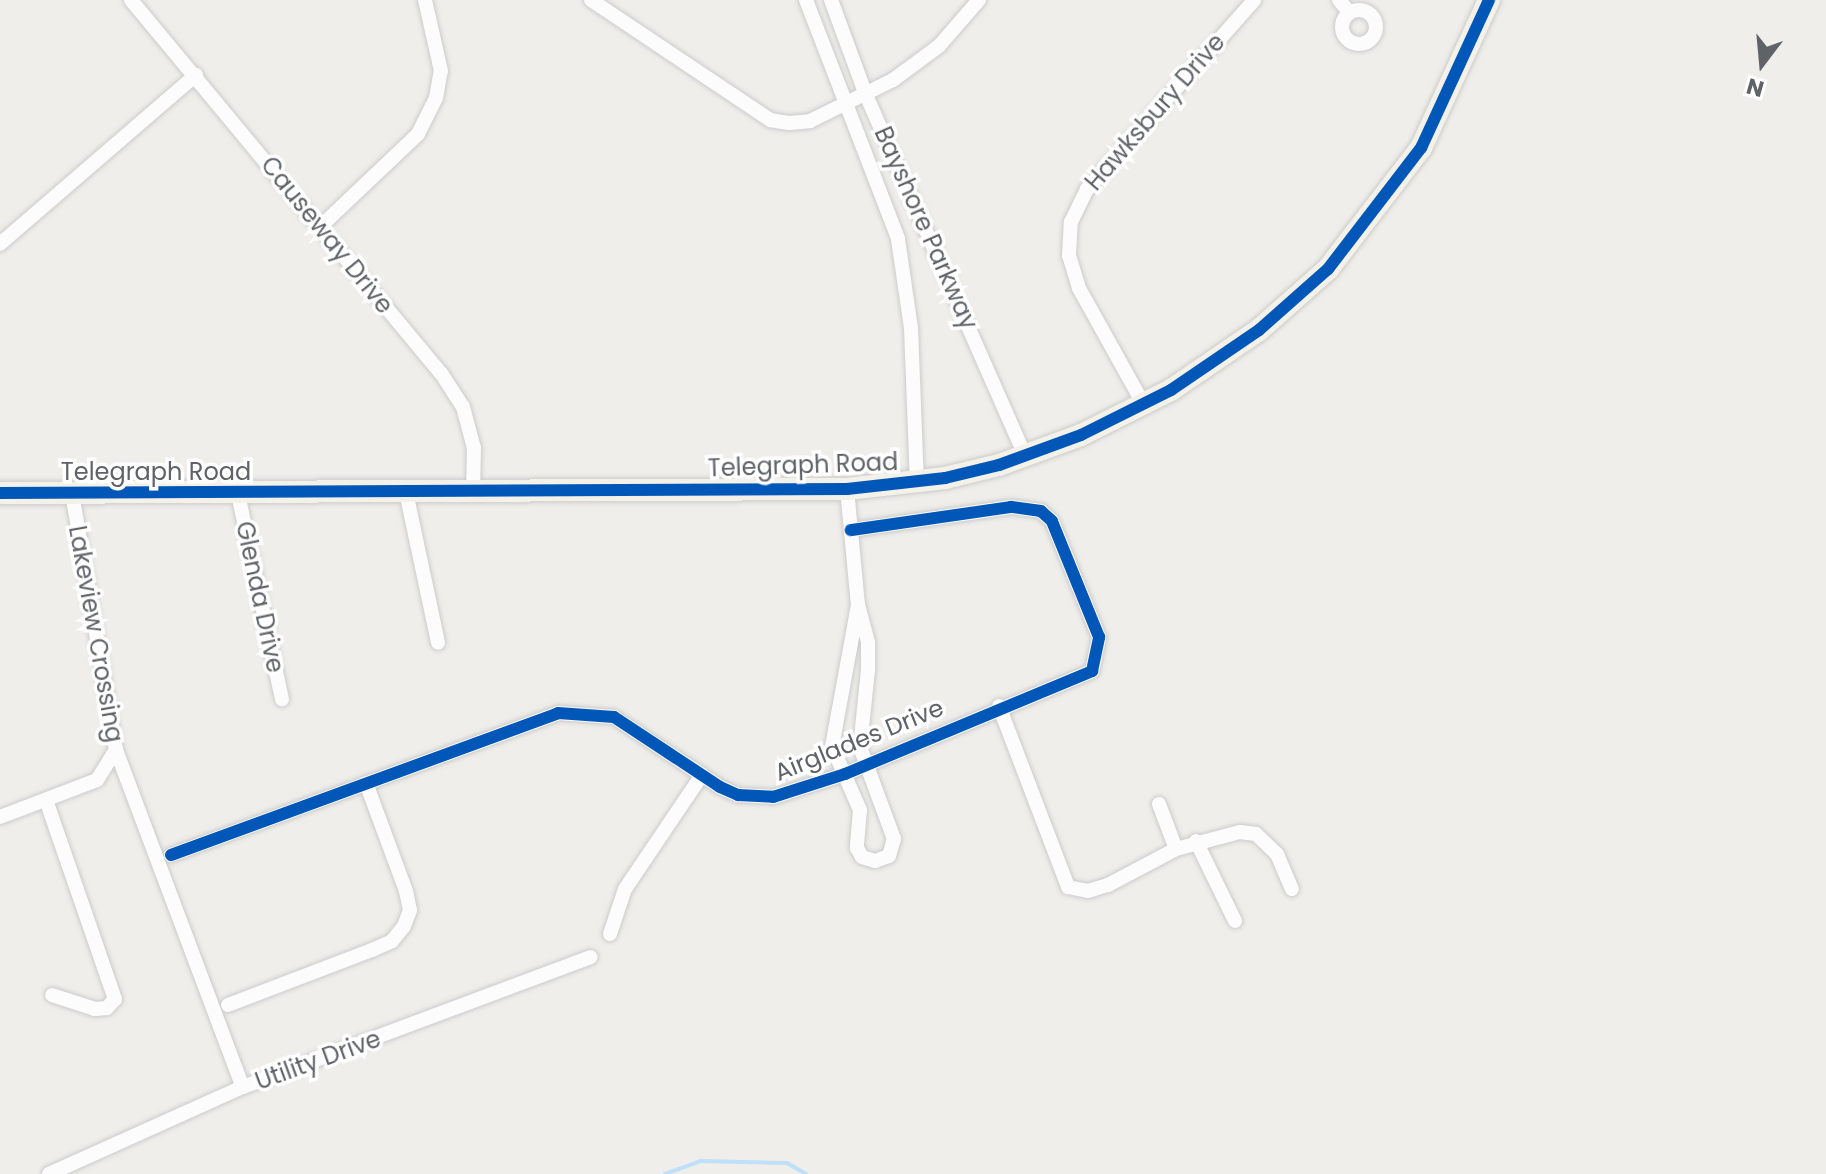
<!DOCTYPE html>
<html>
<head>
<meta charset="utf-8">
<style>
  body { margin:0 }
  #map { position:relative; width:1826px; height:1174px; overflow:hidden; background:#efeeea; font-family:Poppins,sans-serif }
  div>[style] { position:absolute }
  .stream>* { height:4px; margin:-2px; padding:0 2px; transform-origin:2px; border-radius:2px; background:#bfe0f8 }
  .roads { filter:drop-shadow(0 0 2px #cbcccc) drop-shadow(0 0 2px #cbcccc) }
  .minor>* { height:14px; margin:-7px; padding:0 7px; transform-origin:7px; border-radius:7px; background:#fdfcfc }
  .minor>.ring { margin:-7px; padding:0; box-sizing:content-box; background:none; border:14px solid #fdfcfc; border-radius:50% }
  .primary>* { height:22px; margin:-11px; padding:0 11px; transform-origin:11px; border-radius:11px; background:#f4f1e9 }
  .cycleway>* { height:12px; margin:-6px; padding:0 6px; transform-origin:6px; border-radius:6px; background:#0057b8 }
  span { translate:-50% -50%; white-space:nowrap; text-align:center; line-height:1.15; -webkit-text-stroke:7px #fff; paint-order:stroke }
  .street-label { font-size:24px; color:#5f6368 }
  .north { position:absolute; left:1722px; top:24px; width:80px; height:80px; -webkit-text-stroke:6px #fff; paint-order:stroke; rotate:196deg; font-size:22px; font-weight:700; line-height:32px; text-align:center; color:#5f6368 }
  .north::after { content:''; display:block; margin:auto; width:28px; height:36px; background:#5f6368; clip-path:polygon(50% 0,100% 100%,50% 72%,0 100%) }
</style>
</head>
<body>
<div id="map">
  <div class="stream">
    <div style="left:665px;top:1174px;width:37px;rotate:-20deg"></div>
    <div style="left:700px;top:1161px;width:87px;rotate:1.3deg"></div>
    <div style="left:787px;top:1163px;width:22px;rotate:30deg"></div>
  </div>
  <div class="roads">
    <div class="minor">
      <div style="left:131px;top:0;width:485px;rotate:50.3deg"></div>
      <div style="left:441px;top:373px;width:40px;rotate:57.1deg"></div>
      <div style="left:463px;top:407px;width:42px;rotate:75deg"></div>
      <div style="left:474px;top:448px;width:45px;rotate:91.3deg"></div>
      <div style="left:591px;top:0;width:216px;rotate:33.8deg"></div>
      <div style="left:770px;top:120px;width:19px;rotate:9deg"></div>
      <div style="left:789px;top:123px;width:21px;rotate:-5deg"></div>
      <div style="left:810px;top:121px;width:93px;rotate:-26.3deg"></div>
      <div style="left:893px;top:80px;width:57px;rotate:-36.5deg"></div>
      <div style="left:939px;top:46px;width:61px;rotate:-49deg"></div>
      <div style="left:806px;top:0;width:256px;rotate:68.9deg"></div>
      <div style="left:898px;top:239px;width:90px;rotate:81.7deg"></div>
      <div style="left:911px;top:328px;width:154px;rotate:87.8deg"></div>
      <div style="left:831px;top:0;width:101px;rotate:69.8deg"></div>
      <div style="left:866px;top:95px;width:394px;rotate:66.2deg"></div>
      <div style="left:1339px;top:0;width:16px;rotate:50deg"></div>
      <div class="ring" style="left:1342px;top:10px;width:20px;height:20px"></div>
      <div style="left:320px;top:227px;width:135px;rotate:-43.5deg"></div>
      <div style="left:418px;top:134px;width:40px;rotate:-63.4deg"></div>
      <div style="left:436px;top:98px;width:27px;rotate:-80deg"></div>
      <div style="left:441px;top:71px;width:73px;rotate:-102.7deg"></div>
      <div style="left:0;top:244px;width:259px;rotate:-40.8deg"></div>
      <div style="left:1144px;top:405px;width:134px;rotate:-119.1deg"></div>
      <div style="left:1079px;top:288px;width:34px;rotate:-107deg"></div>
      <div style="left:1069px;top:256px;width:34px;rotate:-87deg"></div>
      <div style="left:1071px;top:222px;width:37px;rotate:-64deg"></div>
      <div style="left:1087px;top:189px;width:252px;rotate:-48.5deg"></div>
      <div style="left:847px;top:489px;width:117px;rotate:84.6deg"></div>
      <div style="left:858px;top:605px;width:143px;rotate:100.4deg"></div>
      <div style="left:832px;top:746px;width:70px;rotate:66.4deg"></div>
      <div style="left:860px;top:810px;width:38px;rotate:95deg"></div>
      <div style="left:857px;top:848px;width:10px;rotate:61deg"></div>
      <div style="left:862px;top:857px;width:14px;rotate:17deg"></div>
      <div style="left:875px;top:861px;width:15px;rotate:-20deg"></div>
      <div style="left:889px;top:856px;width:18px;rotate:-74deg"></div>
      <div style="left:894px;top:839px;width:98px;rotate:-110.3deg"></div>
      <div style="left:860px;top:747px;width:77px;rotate:-84.1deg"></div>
      <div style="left:868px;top:670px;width:28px;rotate:-90deg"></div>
      <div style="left:868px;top:642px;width:38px;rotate:-105deg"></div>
      <div style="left:406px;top:492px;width:154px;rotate:78deg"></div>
      <div style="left:72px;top:493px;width:261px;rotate:80.3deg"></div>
      <div style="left:116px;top:750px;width:360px;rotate:69.4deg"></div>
      <div style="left:238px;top:494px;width:210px;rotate:77.9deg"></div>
      <div style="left:999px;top:706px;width:194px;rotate:69.1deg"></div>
      <div style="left:1068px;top:887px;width:20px;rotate:11deg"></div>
      <div style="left:1088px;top:891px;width:21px;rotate:-17deg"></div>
      <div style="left:1108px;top:885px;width:77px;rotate:-27.9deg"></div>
      <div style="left:1176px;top:849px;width:66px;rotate:-14.9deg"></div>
      <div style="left:1240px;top:832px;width:16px;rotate:7deg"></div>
      <div style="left:1256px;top:834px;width:29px;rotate:44deg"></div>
      <div style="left:1277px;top:854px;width:38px;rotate:67deg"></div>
      <div style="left:46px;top:800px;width:211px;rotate:70.9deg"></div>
      <div style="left:115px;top:999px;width:12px;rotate:132deg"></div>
      <div style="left:107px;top:1008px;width:12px;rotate:175deg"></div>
      <div style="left:95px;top:1009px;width:45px;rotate:-162deg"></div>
      <div style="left:1159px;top:804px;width:48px;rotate:69.3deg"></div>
      <div style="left:0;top:817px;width:104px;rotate:-20.9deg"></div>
      <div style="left:97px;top:780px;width:36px;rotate:-58deg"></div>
      <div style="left:1196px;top:841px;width:89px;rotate:64deg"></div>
      <div style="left:171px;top:855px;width:412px;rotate:-20.1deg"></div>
      <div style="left:558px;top:713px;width:56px;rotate:4.1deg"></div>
      <div style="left:614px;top:717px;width:127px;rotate:33.4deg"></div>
      <div style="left:720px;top:787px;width:20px;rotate:24deg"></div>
      <div style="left:738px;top:795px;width:35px;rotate:3deg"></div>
      <div style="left:773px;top:797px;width:76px;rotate:-17.7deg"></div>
      <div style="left:845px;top:774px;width:268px;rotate:-22.6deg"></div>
      <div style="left:1092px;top:671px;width:35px;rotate:-78deg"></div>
      <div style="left:1099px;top:637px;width:125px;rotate:-112.1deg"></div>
      <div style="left:1052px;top:521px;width:15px;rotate:-138deg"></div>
      <div style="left:1041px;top:511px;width:30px;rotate:-172deg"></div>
      <div style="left:1011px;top:507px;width:162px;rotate:171.8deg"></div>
      <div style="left:610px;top:934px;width:47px;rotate:-71.6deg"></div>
      <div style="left:625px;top:889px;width:138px;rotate:-56deg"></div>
      <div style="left:228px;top:1005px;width:154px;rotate:-20.9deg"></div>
      <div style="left:372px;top:950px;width:22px;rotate:-24deg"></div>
      <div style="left:392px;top:941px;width:19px;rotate:-51deg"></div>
      <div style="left:404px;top:926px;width:17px;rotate:-69deg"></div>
      <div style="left:410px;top:910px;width:19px;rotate:-102deg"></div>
      <div style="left:406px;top:891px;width:115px;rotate:-110.3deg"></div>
      <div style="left:49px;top:1174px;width:213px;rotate:-24.2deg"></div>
      <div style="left:243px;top:1087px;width:371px;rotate:-20.5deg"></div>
    </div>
    <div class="primary">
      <div style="left:0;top:493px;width:847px;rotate:-0.27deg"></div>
      <div style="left:847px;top:489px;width:99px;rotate:-6.4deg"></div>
      <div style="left:945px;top:478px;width:56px;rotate:-13.5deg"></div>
      <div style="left:999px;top:465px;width:87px;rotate:-20.1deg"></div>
      <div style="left:1081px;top:435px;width:101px;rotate:-26.6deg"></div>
      <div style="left:1171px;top:390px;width:107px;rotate:-34.3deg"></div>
      <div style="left:1259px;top:330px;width:92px;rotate:-41.5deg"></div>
      <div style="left:1328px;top:269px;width:153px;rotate:-52.5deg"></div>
      <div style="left:1421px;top:148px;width:163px;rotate:-65.3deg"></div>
    </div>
  </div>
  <div class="cycleway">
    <div style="left:0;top:493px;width:847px;rotate:-0.27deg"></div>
    <div style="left:847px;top:489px;width:99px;rotate:-6.4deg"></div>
    <div style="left:945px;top:478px;width:56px;rotate:-13.5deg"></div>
    <div style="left:999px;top:465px;width:87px;rotate:-20.1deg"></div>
    <div style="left:1081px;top:435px;width:101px;rotate:-26.6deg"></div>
    <div style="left:1171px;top:390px;width:107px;rotate:-34.3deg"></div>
    <div style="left:1259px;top:330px;width:92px;rotate:-41.5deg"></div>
    <div style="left:1328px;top:269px;width:153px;rotate:-52.5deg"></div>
    <div style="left:1421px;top:148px;width:163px;rotate:-65.3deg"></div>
    <div style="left:171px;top:855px;width:412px;rotate:-20.1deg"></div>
    <div style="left:558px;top:713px;width:56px;rotate:4.1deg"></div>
    <div style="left:614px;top:717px;width:127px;rotate:33.4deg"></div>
    <div style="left:720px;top:787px;width:20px;rotate:24deg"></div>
    <div style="left:738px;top:795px;width:35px;rotate:3deg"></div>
    <div style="left:773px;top:797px;width:76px;rotate:-17.7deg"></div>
    <div style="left:845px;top:774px;width:268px;rotate:-22.6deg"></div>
    <div style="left:1092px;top:671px;width:35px;rotate:-78deg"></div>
    <div style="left:1099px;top:637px;width:125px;rotate:-112.1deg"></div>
    <div style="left:1052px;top:521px;width:15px;rotate:-138deg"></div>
    <div style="left:1041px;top:511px;width:30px;rotate:-172deg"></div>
    <div style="left:1011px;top:507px;width:162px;rotate:171.8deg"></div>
  </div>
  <div class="street-label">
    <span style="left:1155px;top:112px;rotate:-49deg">Hawksbury Drive</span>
    <span style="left:926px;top:228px;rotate:66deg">Bayshore Parkway</span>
    <span style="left:327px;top:235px;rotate:51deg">Causeway Drive</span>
    <span style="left:803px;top:465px;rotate:-2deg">Telegraph Road</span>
    <span style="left:156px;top:472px">Telegraph Road</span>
    <span style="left:260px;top:597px;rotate:78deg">Glenda Drive</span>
    <span style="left:96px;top:634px;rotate:80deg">Lakeview Crossing</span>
    <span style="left:859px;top:740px;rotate:-22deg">Airglades Drive</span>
    <span style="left:318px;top:1060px;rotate:-20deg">Utility Drive</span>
  </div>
  <div class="north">N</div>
</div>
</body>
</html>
